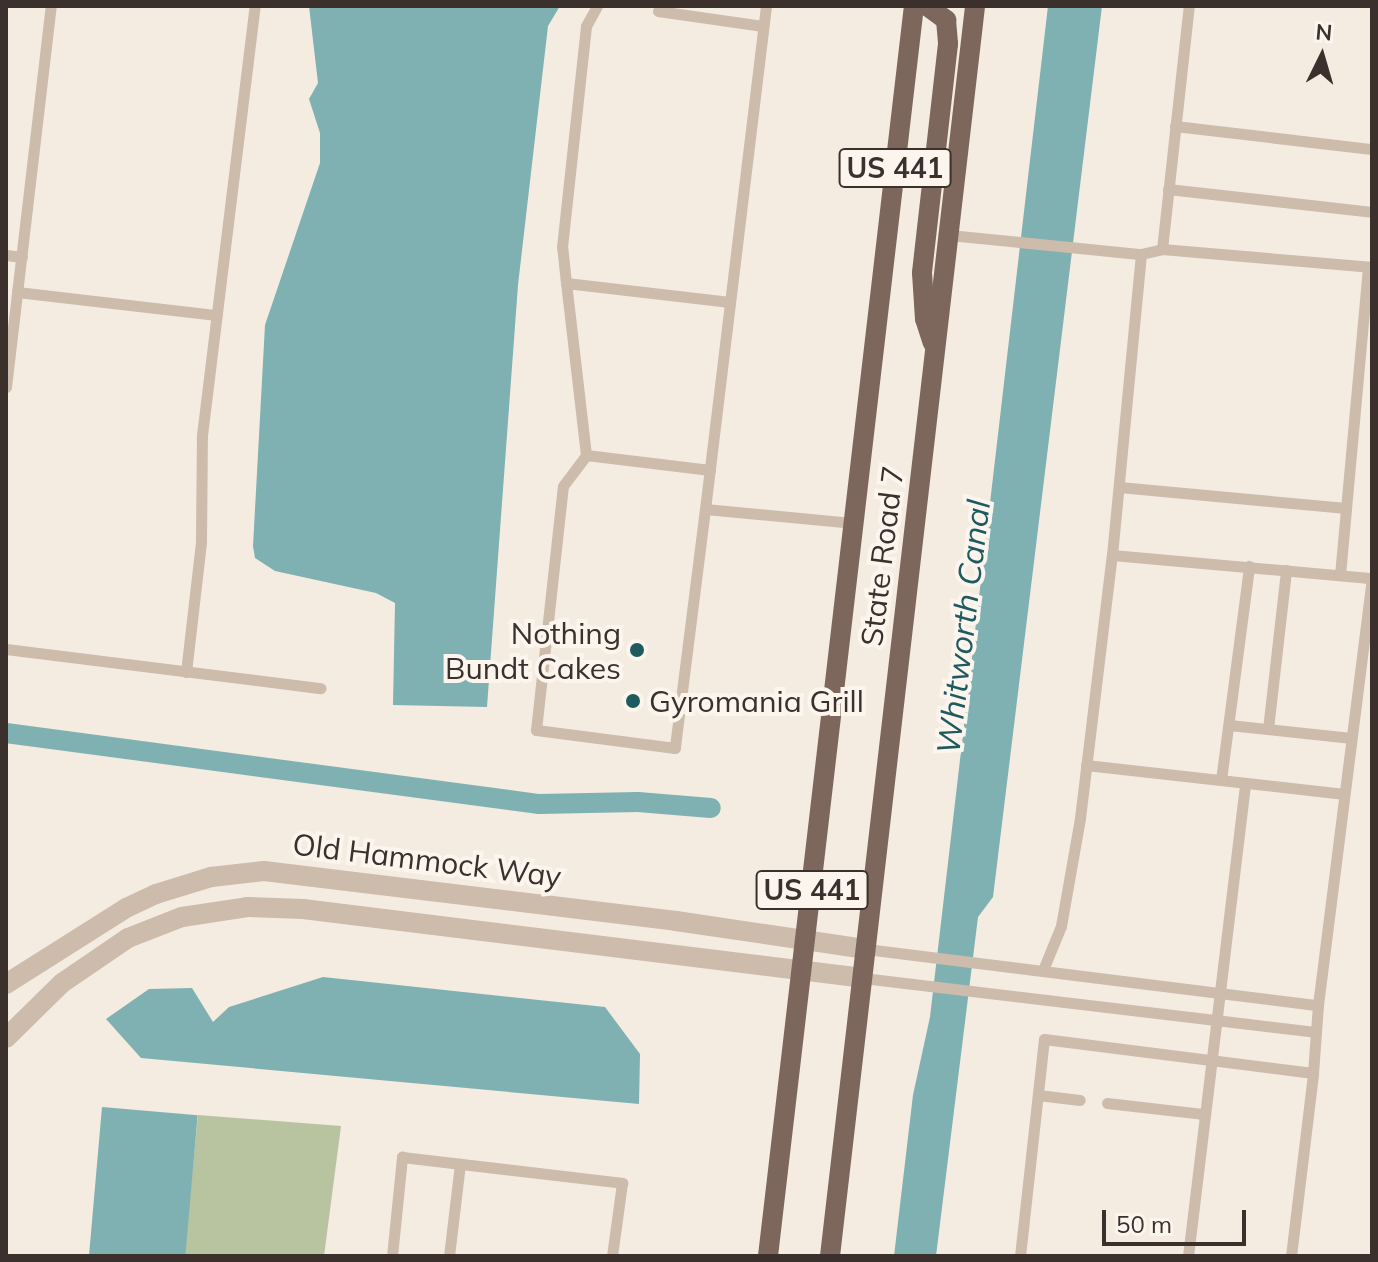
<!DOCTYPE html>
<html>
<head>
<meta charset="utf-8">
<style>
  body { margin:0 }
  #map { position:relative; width:1378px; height:1262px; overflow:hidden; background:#f4ebe1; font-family:Mulish,sans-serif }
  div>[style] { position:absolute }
  .green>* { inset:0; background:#b8c4a0 }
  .water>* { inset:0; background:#7fb0b2; transform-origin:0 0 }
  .canal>* { height:20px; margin:-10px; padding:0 10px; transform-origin:10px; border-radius:10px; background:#7fb0b2 }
  .service>* { height:11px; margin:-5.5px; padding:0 5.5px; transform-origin:5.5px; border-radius:5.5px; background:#cdbbac }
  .minor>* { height:20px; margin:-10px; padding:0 10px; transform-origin:10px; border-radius:10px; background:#cdbbac }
  .primary>* { height:20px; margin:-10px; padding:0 10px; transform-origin:10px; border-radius:10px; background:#7d675c }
  .dots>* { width:22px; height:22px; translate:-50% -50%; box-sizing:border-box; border:4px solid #fbf5ee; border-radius:50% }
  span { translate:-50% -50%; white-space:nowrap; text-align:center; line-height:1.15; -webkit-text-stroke:8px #fbf5ee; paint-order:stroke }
  .shield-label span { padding:2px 6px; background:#fbf5ee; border:2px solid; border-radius:6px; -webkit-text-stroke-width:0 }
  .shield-label { font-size:28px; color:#3b302b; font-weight:700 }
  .street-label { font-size:30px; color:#3b302b }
  .poi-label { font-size:30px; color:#3b302b }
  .right { translate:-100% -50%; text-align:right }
  .left { translate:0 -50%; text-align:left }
  .water-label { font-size:32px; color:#1f5a5e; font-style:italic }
  .frame { position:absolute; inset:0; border:8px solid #3b302b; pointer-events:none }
  .north { position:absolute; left:1282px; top:16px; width:80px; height:80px; -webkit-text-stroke:6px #fbf5ee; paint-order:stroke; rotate:5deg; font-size:22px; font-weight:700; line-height:32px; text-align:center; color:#3b302b }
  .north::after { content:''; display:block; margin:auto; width:28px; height:36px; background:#3b302b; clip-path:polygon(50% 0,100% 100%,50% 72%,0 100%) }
  .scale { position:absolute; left:1102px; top:1210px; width:144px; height:36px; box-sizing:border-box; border:4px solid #3b302b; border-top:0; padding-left:10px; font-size:24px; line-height:28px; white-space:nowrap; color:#3b302b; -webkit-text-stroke:6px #fbf5ee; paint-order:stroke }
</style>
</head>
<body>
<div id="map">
  <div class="green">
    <div style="clip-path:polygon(198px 1115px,341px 1126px,324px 1256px,184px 1256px)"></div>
  </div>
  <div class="water">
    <div style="clip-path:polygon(309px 6px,560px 6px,548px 26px,518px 285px,487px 707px,393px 705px,395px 603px,376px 593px,275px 571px,255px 558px,253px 546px,265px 325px,320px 163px,320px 133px,309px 99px,318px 83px)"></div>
    <div style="clip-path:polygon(1048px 6px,1102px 6px,993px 897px,978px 917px,936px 1256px,894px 1256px,913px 1095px,930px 1017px)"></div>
    <div style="clip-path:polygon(323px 977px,605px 1007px,640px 1054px,639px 1104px,141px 1058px,106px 1019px,149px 989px,192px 988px,213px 1022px,229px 1007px)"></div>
    <div style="left:102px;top:1107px;width:96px;height:149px;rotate:5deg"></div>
  </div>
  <div class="canal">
    <div style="left:6px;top:733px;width:538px;rotate:7.59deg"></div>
    <div style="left:539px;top:804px;width:99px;rotate:-1.2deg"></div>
    <div style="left:638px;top:802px;width:73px;rotate:4.7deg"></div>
  </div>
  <div class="service">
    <div style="left:766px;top:6px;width:507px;rotate:96.91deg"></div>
    <div style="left:705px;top:509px;width:150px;rotate:5.4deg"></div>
    <div style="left:658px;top:11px;width:106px;rotate:8.1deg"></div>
    <div style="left:1175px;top:126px;width:198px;rotate:6.7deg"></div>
    <div style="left:1168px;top:189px;width:205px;rotate:6.4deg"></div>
    <div style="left:949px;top:235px;width:193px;rotate:5.7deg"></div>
    <div style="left:1141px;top:254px;width:22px;rotate:-13deg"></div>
    <div style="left:1162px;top:249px;width:211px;rotate:4.9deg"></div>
    <div style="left:1162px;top:249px;width:244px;rotate:-83.7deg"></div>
    <div style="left:6px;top:255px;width:16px;rotate:7deg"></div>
    <div style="left:566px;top:283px;width:36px;rotate:-96deg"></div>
    <div style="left:562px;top:247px;width:222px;rotate:-83.8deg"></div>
    <div style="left:586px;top:26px;width:23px;rotate:-61deg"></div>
    <div style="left:17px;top:292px;width:201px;rotate:6.6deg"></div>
    <div style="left:6px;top:387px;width:384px;rotate:-83.3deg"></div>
    <div style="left:586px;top:455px;width:125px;rotate:6.9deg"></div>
    <div style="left:1119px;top:487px;width:228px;rotate:5.3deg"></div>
    <div style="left:705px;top:509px;width:241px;rotate:97.2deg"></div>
    <div style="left:675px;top:748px;width:140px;rotate:-172.6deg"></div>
    <div style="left:536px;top:730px;width:245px;rotate:-83.7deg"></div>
    <div style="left:563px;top:486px;width:39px;rotate:-53deg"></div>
    <div style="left:586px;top:455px;width:173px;rotate:-96.6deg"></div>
    <div style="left:566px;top:283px;width:165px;rotate:6.6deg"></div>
    <div style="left:1112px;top:555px;width:261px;rotate:5.1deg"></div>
    <div style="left:1340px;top:575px;width:308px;rotate:-84.8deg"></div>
    <div style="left:6px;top:649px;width:317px;rotate:7.1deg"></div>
    <div style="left:186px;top:672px;width:131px;rotate:-83.4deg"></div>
    <div style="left:201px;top:542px;width:107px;rotate:-89.5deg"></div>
    <div style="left:202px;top:435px;width:432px;rotate:-83deg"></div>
    <div style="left:1229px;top:725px;width:123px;rotate:6.1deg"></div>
    <div style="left:1268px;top:729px;width:160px;rotate:-83.5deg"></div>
    <div style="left:1086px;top:765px;width:260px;rotate:6.4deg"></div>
    <div style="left:1221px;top:780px;width:216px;rotate:-82.5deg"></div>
    <div style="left:866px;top:949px;width:455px;rotate:7.1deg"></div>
    <div style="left:1043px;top:970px;width:48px;rotate:-67.8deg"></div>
    <div style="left:1061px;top:926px;width:110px;rotate:-80deg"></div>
    <div style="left:1080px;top:818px;width:265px;rotate:-83.1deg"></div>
    <div style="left:1112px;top:555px;width:302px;rotate:-84.5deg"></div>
    <div style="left:863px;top:978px;width:455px;rotate:6.8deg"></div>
    <div style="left:1038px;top:1095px;width:42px;rotate:6.8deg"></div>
    <div style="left:1107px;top:1103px;width:98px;rotate:6.5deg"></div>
    <div style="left:392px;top:1256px;width:100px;rotate:-84.2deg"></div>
    <div style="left:402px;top:1157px;width:222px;rotate:6.7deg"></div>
    <div style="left:622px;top:1183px;width:74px;rotate:97.8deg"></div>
    <div style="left:449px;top:1256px;width:93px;rotate:-83.2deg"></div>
    <div style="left:1020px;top:1256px;width:218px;rotate:-83.7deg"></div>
    <div style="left:1044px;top:1039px;width:271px;rotate:7.2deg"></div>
    <div style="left:1188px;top:1256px;width:476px;rotate:-83.1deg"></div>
    <div style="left:1291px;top:1256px;width:184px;rotate:-83.1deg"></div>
    <div style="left:1313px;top:1073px;width:68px;rotate:-85.8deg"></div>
    <div style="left:1318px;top:1005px;width:430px;rotate:-82.8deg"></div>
  </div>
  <div class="minor">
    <div style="left:6px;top:984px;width:142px;rotate:-32.3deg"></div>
    <div style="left:126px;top:908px;width:33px;rotate:-25deg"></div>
    <div style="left:156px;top:894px;width:58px;rotate:-17.2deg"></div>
    <div style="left:211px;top:877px;width:53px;rotate:-6.5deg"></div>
    <div style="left:264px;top:871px;width:415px;rotate:6.9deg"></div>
    <div style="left:676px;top:921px;width:192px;rotate:8.4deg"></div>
    <div style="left:6px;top:1038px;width:78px;rotate:-44.5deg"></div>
    <div style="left:62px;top:983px;width:80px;rotate:-34.3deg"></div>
    <div style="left:128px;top:938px;width:58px;rotate:-21.3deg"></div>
    <div style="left:182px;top:917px;width:66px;rotate:-8.7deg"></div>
    <div style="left:247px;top:907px;width:56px;rotate:2deg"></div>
    <div style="left:303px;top:909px;width:564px;rotate:7.02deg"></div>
  </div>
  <div class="primary">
    <div style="left:927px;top:6px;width:24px;rotate:36deg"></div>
    <div style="left:946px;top:20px;width:24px;rotate:85deg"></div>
    <div style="left:948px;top:44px;width:230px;rotate:96.5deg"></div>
    <div style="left:922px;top:273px;width:46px;rotate:86.3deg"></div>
    <div style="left:925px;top:319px;width:25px;rotate:72deg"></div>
    <div style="left:768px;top:1256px;width:1258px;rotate:-83.34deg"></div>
    <div style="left:830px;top:1256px;width:1258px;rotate:-83.38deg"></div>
  </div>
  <div class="dots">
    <div style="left:637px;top:650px;background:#1f5a5e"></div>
    <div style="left:633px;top:701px;background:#1f5a5e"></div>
  </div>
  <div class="shield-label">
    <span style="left:895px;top:168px">US 441</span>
    <span style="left:812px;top:890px">US 441</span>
  </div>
  <div class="street-label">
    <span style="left:882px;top:556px;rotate:-83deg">State Road 7</span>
    <span style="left:427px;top:860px;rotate:7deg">Old Hammock Way</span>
  </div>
  <div class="poi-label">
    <span class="right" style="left:621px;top:650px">Nothing<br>Bundt Cakes</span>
    <span class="left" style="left:649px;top:701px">Gyromania Grill</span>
  </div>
  <div class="water-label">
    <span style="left:963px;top:627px;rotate:-83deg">Whitworth Canal</span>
  </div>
  <div class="frame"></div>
  <div class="north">N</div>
  <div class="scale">50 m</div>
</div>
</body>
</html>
